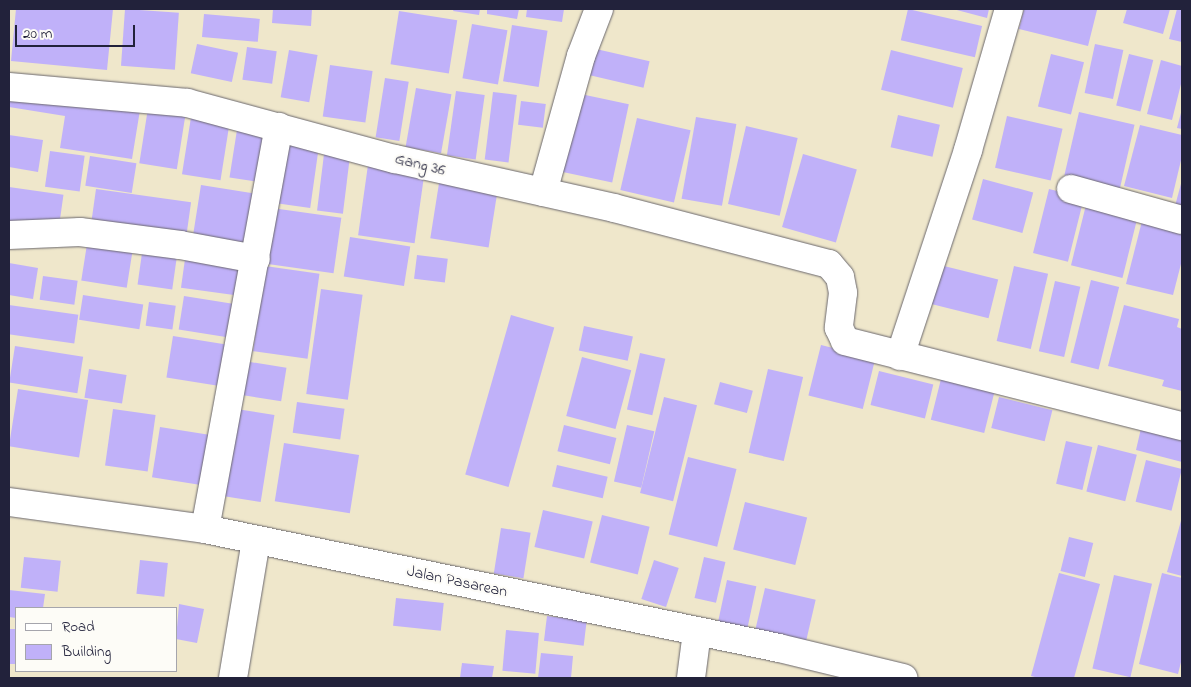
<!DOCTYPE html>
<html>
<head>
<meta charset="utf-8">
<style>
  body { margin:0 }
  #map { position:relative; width:1191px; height:687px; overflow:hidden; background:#efe7cb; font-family:"Indie Flower",sans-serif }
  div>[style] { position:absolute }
  .building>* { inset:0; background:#c0b1f9; transform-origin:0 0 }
  .roads { filter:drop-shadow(0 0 1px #6a676d) drop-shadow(0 0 1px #6a676d) }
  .minor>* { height:28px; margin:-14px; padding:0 14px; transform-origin:14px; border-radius:14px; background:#fff }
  span { translate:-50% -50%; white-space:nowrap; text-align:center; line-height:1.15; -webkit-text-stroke:4.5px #fdfcf7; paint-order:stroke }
  .street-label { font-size:16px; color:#22223b }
  .frame { position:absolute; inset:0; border:10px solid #22223b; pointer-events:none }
  .legend { position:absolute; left:15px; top:607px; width:162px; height:65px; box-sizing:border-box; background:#fdfcf7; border:1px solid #a5a5ac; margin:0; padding:6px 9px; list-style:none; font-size:15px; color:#22223b }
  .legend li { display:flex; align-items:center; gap:10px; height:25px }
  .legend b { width:25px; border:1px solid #a5a5ac }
  .scale { position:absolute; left:15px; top:25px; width:120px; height:22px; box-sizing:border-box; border:2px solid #22223b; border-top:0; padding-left:6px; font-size:15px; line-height:18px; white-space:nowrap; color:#22223b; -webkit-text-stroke:4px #fdfcf7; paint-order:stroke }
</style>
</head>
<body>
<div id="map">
  <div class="building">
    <div style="clip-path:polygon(16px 9px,113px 9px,107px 70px,11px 61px)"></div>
    <div style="left:125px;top:9px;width:54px;height:57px;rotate:4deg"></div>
    <div style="clip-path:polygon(273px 9px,312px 9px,311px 26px,272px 23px)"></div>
    <div style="clip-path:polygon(454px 9px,480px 9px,479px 15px,453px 11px)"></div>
    <div style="clip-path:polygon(487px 9px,519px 9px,517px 19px,487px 14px)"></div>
    <div style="clip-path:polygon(527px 9px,564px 9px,562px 22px,526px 17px)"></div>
    <div style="left:908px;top:9px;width:76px;height:32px;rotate:13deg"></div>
    <div style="clip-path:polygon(953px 9px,989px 9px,987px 18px)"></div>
    <div style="clip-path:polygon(1024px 9px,1097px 10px,1088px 46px,1019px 29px)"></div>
    <div style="clip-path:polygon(1127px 9px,1170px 9px,1163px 34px,1123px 23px)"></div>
    <div style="clip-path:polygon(1177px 9px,1182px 9px,1182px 42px,1169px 39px)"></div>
    <div style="left:399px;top:11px;width:59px;height:54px;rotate:9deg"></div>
    <div style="left:204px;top:14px;width:56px;height:23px;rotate:5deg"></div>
    <div style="left:472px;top:24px;width:36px;height:55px;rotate:10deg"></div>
    <div style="left:512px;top:25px;width:36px;height:57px;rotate:9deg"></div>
    <div style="left:197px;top:44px;width:42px;height:30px;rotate:12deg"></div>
    <div style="left:1095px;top:44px;width:29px;height:50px;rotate:12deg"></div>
    <div style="left:247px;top:47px;width:30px;height:33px;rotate:8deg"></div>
    <div style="left:596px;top:49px;width:55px;height:27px;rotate:13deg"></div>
    <div style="left:289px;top:50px;width:29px;height:48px;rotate:10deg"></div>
    <div style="left:891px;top:50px;width:74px;height:41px;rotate:14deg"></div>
    <div style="left:1051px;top:54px;width:34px;height:54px;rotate:14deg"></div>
    <div style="left:1129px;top:54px;width:25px;height:53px;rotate:14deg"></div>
    <div style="clip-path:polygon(1161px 60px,1182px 66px,1182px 80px,1172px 120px,1147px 114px)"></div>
    <div style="left:330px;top:65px;width:43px;height:52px;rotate:8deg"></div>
    <div style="left:385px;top:78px;width:24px;height:60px;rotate:9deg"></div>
    <div style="left:416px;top:88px;width:36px;height:60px;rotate:10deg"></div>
    <div style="clip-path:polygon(9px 89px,140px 110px,132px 159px,60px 148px,65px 116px,9px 107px)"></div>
    <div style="left:456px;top:91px;width:29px;height:65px;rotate:8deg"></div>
    <div style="left:493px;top:92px;width:24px;height:68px;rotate:7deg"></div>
    <div style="left:576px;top:93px;width:54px;height:80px;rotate:12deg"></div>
    <div style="left:521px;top:101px;width:25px;height:24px;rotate:7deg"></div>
    <div style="left:149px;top:102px;width:38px;height:62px;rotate:9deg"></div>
    <div style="clip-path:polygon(1182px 109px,1182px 129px,1177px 128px)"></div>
    <div style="left:192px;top:111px;width:39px;height:64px;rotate:9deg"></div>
    <div style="left:1079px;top:112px;width:57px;height:65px;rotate:13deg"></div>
    <div style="left:898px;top:115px;width:43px;height:33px;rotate:13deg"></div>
    <div style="left:1007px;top:116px;width:57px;height:53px;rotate:13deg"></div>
    <div style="left:696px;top:117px;width:41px;height:83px;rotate:10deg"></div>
    <div style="left:637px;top:118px;width:55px;height:74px;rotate:13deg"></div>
    <div style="clip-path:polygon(1140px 125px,1182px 135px,1182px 156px,1172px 198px,1124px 186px)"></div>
    <div style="left:746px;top:126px;width:53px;height:80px;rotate:13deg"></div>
    <div style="left:237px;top:130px;width:32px;height:48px;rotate:9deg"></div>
    <div style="clip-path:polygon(9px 135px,43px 140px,38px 172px,9px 167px)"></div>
    <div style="left:286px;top:136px;width:34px;height:68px;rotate:8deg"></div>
    <div style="left:325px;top:146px;width:26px;height:65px;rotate:7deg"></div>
    <div style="left:50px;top:151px;width:35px;height:36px;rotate:8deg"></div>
    <div style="left:803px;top:154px;width:56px;height:76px;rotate:16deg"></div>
    <div style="left:90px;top:156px;width:47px;height:30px;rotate:9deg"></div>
    <div style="left:368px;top:165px;width:57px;height:71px;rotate:8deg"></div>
    <div style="left:440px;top:177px;width:59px;height:62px;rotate:9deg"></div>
    <div style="left:983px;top:179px;width:52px;height:42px;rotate:15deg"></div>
    <div style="clip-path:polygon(1182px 180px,1182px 208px,1175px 206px)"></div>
    <div style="left:201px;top:185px;width:54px;height:60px;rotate:9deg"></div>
    <div style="left:9px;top:187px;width:55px;height:37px;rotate:8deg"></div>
    <div style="left:96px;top:189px;width:96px;height:35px;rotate:8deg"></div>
    <div style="left:1049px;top:189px;width:36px;height:66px;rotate:14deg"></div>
    <div style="left:1086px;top:205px;width:53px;height:62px;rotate:14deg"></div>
    <div style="left:272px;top:208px;width:70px;height:56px;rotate:8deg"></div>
    <div style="clip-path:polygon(1142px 221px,1182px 230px,1182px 260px,1173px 295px,1126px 284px)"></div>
    <div style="left:350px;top:237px;width:61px;height:40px;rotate:9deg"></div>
    <div style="left:88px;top:238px;width:46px;height:43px;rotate:9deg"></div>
    <div style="left:143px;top:246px;width:35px;height:39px;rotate:8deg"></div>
    <div style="left:186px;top:252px;width:59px;height:36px;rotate:8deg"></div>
    <div style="left:417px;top:255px;width:31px;height:24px;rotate:7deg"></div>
    <div style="clip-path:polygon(9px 263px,38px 268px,33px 299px,9px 295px)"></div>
    <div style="left:940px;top:265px;width:60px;height:40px;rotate:14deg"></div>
    <div style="left:265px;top:266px;width:55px;height:86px;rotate:8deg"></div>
    <div style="left:1014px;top:266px;width:35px;height:77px;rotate:13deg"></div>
    <div style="left:43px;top:276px;width:35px;height:24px;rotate:8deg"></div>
    <div style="left:1091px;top:280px;width:29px;height:85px;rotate:14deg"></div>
    <div style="left:1055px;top:281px;width:26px;height:72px;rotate:13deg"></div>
    <div style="left:321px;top:289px;width:42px;height:106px;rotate:8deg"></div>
    <div style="left:83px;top:295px;width:61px;height:25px;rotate:9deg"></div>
    <div style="left:184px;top:296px;width:54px;height:34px;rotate:9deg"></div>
    <div style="left:149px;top:302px;width:27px;height:24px;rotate:8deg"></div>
    <div style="left:9px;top:305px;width:70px;height:29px;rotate:8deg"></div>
    <div style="clip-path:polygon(1124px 305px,1179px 319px,1177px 327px,1182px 329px,1182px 391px,1162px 386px,1164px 380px,1108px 366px)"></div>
    <div style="left:511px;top:315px;width:45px;height:166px;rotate:16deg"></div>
    <div style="left:584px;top:326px;width:50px;height:25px;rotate:12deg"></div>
    <div style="left:173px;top:336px;width:57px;height:42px;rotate:9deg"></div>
    <div style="left:821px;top:345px;width:56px;height:52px;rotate:14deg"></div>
    <div style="left:15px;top:346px;width:69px;height:37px;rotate:9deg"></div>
    <div style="left:640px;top:353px;width:26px;height:58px;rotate:13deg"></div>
    <div style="left:582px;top:357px;width:51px;height:61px;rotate:15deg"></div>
    <div style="left:244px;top:361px;width:43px;height:34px;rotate:9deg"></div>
    <div style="left:89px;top:369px;width:38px;height:29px;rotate:9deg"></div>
    <div style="left:768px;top:369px;width:36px;height:86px;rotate:13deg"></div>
    <div style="left:879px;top:371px;width:56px;height:35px;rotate:14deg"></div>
    <div style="left:941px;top:379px;width:55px;height:42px;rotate:14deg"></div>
    <div style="left:720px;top:382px;width:34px;height:23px;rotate:15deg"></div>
    <div style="left:18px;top:389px;width:71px;height:58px;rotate:9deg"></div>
    <div style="left:664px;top:397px;width:34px;height:99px;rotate:14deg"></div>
    <div style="left:999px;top:397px;width:55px;height:32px;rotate:14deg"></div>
    <div style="left:297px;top:402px;width:48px;height:31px;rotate:8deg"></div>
    <div style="left:230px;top:408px;width:45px;height:88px;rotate:9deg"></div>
    <div style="left:113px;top:409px;width:43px;height:57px;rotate:8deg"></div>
    <div style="clip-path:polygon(1142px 424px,1182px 434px,1182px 462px,1136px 450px)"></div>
    <div style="left:564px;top:425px;width:54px;height:27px;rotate:14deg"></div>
    <div style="left:627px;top:425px;width:28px;height:58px;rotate:13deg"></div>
    <div style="left:160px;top:427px;width:59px;height:51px;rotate:9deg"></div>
    <div style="left:1066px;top:441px;width:27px;height:44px;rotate:13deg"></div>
    <div style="left:284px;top:443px;width:76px;height:59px;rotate:9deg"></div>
    <div style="left:1098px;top:445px;width:40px;height:48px;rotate:14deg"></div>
    <div style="left:688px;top:457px;width:50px;height:80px;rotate:14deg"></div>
    <div style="left:1146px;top:460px;width:37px;height:43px;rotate:14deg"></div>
    <div style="left:557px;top:465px;width:52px;height:22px;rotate:13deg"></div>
    <div style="left:745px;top:502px;width:64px;height:49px;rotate:14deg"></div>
    <div style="left:543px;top:510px;width:51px;height:38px;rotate:13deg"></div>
    <div style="left:602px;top:515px;width:49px;height:49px;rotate:14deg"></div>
    <div style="clip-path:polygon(1182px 517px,1182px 576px,1167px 572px)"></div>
    <div style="left:501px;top:528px;width:30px;height:46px;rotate:9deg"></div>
    <div style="left:1069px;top:537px;width:25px;height:35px;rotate:14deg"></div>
    <div style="left:24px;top:557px;width:37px;height:31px;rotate:6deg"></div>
    <div style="left:704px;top:557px;width:22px;height:42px;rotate:13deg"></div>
    <div style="left:140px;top:560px;width:28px;height:34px;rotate:6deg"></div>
    <div style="left:654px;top:560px;width:26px;height:41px;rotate:18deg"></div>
    <div style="clip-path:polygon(1059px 573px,1100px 584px,1074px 678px,1039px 678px,1031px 676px)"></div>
    <div style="clip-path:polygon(1162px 573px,1182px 578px,1182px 658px,1178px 674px,1139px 664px)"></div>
    <div style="left:1114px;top:575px;width:39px;height:96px;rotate:13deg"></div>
    <div style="left:727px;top:580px;width:30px;height:43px;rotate:12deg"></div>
    <div style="left:765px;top:588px;width:52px;height:44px;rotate:13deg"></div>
    <div style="clip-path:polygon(9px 590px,45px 594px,43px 608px,16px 608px,16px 618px,9px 617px)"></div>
    <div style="left:396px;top:598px;width:48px;height:28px;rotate:6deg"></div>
    <div style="clip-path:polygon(179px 604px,204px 609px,197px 643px,176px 639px)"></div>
    <div style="left:547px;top:616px;width:40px;height:25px;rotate:7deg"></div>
    <div style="left:9px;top:629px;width:7px;height:35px"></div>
    <div style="left:506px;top:630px;width:33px;height:41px;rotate:5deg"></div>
    <div style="clip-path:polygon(541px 653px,573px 656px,571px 678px,538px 678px)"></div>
    <div style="clip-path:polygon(462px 663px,494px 666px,492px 678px,460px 678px)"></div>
  </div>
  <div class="roads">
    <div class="minor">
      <div style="left:9px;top:87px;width:179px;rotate:5.1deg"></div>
      <div style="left:187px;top:103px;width:215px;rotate:15.1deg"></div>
      <div style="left:395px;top:159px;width:224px;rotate:12.6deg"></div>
      <div style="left:614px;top:208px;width:222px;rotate:14.6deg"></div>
      <div style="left:829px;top:264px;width:17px;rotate:50deg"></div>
      <div style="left:840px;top:277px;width:16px;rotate:79deg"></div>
      <div style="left:843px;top:293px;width:35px;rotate:97deg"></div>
      <div style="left:839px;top:328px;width:14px;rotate:65deg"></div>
      <div style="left:845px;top:341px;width:348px;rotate:14.2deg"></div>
      <div style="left:1071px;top:189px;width:115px;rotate:15.6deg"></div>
      <div style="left:543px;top:192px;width:141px;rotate:-74.4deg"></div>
      <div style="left:581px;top:56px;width:50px;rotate:-69deg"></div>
      <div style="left:9px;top:235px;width:71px;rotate:-2.4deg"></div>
      <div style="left:80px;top:232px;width:101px;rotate:7.4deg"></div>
      <div style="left:180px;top:245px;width:77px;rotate:10.4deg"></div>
      <div style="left:900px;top:356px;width:217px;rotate:-71.7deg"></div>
      <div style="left:968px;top:150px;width:147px;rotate:-73.8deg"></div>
      <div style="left:9px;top:502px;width:198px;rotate:7.8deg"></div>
      <div style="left:205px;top:529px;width:586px;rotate:11.71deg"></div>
      <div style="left:779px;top:648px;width:128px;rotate:13.6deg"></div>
      <div style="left:205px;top:529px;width:409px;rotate:-79.6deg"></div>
      <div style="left:233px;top:678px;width:140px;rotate:-80.5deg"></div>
      <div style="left:691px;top:678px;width:46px;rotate:-82.6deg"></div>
    </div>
  </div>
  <div class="street-label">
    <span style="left:420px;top:165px;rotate:14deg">Gang 36</span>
    <span style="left:457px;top:582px;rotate:12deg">Jalan Pasarean</span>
  </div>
  <div class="frame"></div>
  <ul class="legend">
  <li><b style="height:6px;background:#fff"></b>Road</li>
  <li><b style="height:14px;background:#c0b1f9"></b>Building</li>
  </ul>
  <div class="scale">20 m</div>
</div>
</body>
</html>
